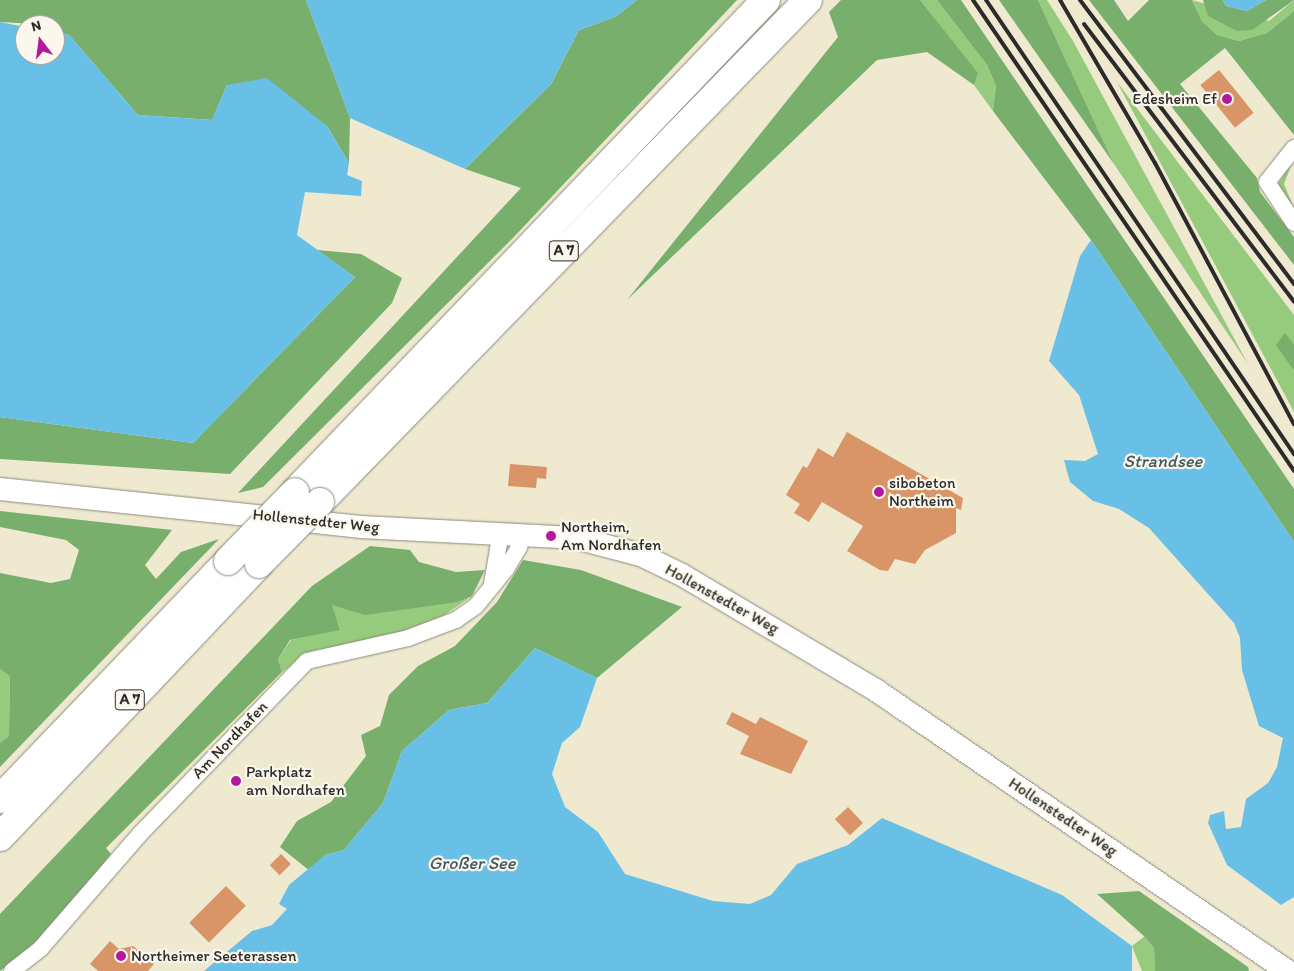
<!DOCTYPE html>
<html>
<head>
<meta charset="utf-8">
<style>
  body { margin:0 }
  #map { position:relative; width:1294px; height:971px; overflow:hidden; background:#efe9d0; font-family:Itim,sans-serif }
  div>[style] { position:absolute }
  .green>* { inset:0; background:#96cb7d }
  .forest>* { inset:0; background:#78af6c }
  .water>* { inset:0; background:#69c0e6 }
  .building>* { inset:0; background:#d99568; transform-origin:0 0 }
  .roads { filter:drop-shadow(0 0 1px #8d8a7e) drop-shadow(0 0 1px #8d8a7e) }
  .minor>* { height:16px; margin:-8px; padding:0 8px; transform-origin:8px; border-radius:8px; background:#fff }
  .secondary>* { height:22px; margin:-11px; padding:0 11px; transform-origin:11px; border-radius:11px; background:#fff }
  .motorway>* { height:28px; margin:-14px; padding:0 14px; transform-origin:14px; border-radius:14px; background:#fff }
  .rail>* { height:4px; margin:-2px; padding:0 2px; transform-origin:2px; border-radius:2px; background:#2b2b2b }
  .bridges { filter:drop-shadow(0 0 1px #8d8a7e) drop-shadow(0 0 1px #8d8a7e) }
  .motorway-bridge>* { height:28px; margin:-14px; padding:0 14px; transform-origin:14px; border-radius:14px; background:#fff }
  .dots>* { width:14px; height:14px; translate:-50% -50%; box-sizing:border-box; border:2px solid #fbf7ec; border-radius:50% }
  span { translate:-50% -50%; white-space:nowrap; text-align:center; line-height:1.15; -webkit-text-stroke:4.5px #fbf7ec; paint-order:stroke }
  .shield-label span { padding:1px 4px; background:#fbf7ec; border:1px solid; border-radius:4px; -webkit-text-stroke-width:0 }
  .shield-label { font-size:15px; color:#2b2b2b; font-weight:700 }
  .poi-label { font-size:16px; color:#2b2b2b }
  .right { translate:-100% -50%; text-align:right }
  .left { translate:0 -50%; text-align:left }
  .street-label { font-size:16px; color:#2b2b2b }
  .water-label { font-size:18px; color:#3e5863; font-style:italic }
  .north { position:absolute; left:15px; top:15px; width:50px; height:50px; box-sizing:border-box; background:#fbf7ec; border:1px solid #a8a59f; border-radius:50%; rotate:345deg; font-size:14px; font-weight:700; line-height:20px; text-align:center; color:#2b2b2b }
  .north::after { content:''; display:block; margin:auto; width:18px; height:22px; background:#b5179e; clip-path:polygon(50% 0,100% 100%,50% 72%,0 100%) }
</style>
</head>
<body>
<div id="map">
  <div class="green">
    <div style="clip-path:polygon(920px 0,937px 0,987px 65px,996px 86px,993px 111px,974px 85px,977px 73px)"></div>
    <div style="clip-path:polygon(1038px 0,1047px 0,1073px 41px,1248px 364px,1114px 164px)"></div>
    <div style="clip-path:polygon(1192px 0,1269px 21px,1294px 0,1294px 11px,1267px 33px,1239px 41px,1217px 35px,1202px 21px)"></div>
    <div style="clip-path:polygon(1117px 82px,1294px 315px,1294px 344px,1285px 334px,1277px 345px,1294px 371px,1294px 412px)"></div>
    <div style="clip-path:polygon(1294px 158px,1284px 184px,1294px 208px,1278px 184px)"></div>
    <div style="clip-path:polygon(472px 596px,443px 616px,394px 635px,311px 651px,282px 672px,278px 659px,291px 640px,340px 629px,331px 605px,397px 609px,458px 602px)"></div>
    <div style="clip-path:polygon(0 669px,10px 675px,9px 736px,0 743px)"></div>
    <div style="clip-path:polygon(1145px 936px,1154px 948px,1155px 971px,1142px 971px,1132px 946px)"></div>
  </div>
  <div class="forest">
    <div style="clip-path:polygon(0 0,306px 0,350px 118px,349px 163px,327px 126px,227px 85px,212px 120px,138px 115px,69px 35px,55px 32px,55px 25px,0 22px)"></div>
    <div style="clip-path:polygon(637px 0,737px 0,512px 239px,263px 487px,238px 493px,521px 188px,465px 169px,551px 84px,579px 30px,615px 17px)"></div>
    <div style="clip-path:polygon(841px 0,920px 0,978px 73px,974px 85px,927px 52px,877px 60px,627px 300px,838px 37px,829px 12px)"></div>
    <div style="clip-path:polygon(937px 0,961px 0,1294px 489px,1294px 542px,1091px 240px,993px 111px,996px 86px,987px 65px)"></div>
    <div style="clip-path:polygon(999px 0,1038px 0,1114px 164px)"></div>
    <div style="clip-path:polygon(1089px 0,1114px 0,1128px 21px,1149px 0,1192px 0,1202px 21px,1217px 35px,1239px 41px,1267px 33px,1294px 11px,1294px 135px,1225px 48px,1180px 84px,1257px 178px,1260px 192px,1294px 237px,1294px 265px)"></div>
    <div style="clip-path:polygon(1203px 0,1223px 0,1226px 6px,1247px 11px,1266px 0,1294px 0,1252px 30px,1237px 31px,1208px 16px)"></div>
    <div style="clip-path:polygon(317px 250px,361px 254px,402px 278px,392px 303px,230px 474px,0 459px,0 417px,193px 443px,355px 277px)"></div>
    <div style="clip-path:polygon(1285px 333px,1294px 344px,1294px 371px,1276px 345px)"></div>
    <div style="clip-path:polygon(0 511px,172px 530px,145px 565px,156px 579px,181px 552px,219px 539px,0 767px,0 743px,9px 736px,10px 676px,0 669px,0 573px,51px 583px,70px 579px,79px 550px,66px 540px,0 527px)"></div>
    <div style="clip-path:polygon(370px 546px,410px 550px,419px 562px,456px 572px,485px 570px,472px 596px,458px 602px,365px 615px,332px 605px,340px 630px,290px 640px,278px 659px,282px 672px,106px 848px,111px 854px,46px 934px,0 971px,0 914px,312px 586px)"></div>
    <div style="clip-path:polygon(523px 560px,581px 570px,682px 607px,597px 678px,535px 648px,487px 703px,449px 710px,402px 751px,383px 803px,344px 850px,325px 855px,310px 871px,280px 847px,297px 821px,331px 802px,366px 756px,361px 735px,380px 726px,389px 695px,418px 666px,455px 646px,497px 602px)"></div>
    <div style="clip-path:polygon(1139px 891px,1248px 967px,1249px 971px,1155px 971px,1154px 948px,1145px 937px,1097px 894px)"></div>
  </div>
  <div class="water">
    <div style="clip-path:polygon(306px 0,637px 0,615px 17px,579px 30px,551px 84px,465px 169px,350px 118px)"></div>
    <div style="clip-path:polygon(1223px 0,1266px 0,1247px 11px,1226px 6px)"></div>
    <div style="clip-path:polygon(0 22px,25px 27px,25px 55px,55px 55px,55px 32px,69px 35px,138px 115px,212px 120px,227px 85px,267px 78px,327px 126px,349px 163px,347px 175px,362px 181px,361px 196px,305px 192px,297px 235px,355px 277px,193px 443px,0 417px)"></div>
    <div style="clip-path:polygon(1091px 240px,1294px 542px,1294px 897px,1281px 905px,1227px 865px,1208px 823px,1210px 815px,1224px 811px,1226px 829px,1241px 827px,1246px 799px,1268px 783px,1277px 767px,1283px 738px,1259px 726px,1242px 670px,1240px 638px,1234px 623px,1149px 528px,1119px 509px,1093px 501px,1070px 482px,1064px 460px,1085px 461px,1098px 454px,1079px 395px,1049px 361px,1080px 256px)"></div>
    <div style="clip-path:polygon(535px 648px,597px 678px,580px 727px,562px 743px,552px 774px,565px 807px,598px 832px,625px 874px,713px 901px,750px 904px,771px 895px,797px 864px,848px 845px,882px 818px,1062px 895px,1132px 946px,1132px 971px,204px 971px,252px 931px,272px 925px,287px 909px,279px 904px,289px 885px,325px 855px,344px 850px,383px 803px,402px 751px,449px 710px,487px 703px)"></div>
  </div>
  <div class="building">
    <div style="left:1219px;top:70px;width:55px;height:24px;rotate:51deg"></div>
    <div style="clip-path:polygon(847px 432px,963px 498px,961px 510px,956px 508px,956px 533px,925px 550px,915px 564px,895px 559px,888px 571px,880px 570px,847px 551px,863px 526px,822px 502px,809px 522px,794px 513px,800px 504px,786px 495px,803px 466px,807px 468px,818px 448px,833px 457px)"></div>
    <div style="clip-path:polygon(510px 464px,547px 467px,546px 479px,537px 478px,536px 488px,508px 486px)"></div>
    <div style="clip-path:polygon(732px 712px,756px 724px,760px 717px,808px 741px,791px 774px,740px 754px,749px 736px,726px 724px)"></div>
    <div style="left:848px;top:807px;width:22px;height:18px;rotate:47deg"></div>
    <div style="left:281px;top:854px;width:14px;height:16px;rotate:45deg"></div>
    <div style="left:226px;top:886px;width:28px;height:52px;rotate:45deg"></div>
    <div style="clip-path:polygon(110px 941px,119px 949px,133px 946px,154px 964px,148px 971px,98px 971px,90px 964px)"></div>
  </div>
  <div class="roads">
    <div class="minor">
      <div style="left:1294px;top:148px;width:43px;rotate:128.5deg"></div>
      <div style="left:1267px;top:182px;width:49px;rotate:56.6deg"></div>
      <div style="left:492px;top:584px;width:53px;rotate:-80.2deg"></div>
      <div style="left:12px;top:971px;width:37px;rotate:-38deg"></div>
      <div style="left:41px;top:948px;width:151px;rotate:-49deg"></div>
      <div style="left:140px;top:834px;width:240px;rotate:-46deg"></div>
      <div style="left:307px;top:661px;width:104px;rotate:-12.8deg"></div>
      <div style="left:408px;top:638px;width:51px;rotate:-20.6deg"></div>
      <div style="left:456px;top:620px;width:24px;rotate:-35deg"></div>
      <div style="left:476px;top:606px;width:48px;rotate:-51deg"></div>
      <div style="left:506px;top:569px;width:26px;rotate:-59deg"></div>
      <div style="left:519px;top:547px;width:14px;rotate:-82deg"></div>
    </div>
    <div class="secondary">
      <div style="left:0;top:489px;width:363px;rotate:6deg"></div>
      <div style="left:361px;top:527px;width:215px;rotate:2.9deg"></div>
      <div style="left:576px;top:538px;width:67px;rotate:14.7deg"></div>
      <div style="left:641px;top:555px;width:46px;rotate:26deg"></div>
      <div style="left:682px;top:575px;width:227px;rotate:30.7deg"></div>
      <div style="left:877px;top:691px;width:496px;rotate:34.3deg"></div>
    </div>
    <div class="motorway">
      <div style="left:295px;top:492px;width:681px;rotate:-46.25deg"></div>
      <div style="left:320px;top:502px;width:700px;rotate:-45.81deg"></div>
      <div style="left:0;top:799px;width:330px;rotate:-46.2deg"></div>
      <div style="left:0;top:837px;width:376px;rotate:-46.5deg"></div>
    </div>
  </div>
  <div class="rail">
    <div style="left:973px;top:0;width:570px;rotate:55.72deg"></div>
    <div style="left:986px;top:0;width:549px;rotate:55.85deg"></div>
    <div style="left:1060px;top:0;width:189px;rotate:59.8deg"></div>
    <div style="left:1155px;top:163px;width:296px;rotate:62deg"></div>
    <div style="left:1080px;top:0;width:356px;rotate:53deg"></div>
    <div style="left:1084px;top:24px;width:348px;rotate:52.9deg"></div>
  </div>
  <div class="bridges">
    <div class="motorway-bridge">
      <div style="left:228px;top:561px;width:96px;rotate:-45.8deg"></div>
      <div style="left:259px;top:564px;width:87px;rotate:-45.5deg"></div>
    </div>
  </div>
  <div class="dots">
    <div style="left:1227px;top:99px;background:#b5179e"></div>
    <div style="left:879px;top:492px;background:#b5179e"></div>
    <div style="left:551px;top:536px;background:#b5179e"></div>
    <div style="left:236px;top:781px;background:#b5179e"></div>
    <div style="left:121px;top:956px;background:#b5179e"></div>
  </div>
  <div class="shield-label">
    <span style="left:564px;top:251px">A 7</span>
    <span style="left:130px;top:700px">A 7</span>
  </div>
  <div class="poi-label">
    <span class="right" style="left:1217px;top:99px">Edesheim Ef</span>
    <span class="left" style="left:889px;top:492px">sibobeton<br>Northeim</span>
    <span class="left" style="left:561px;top:536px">Northeim,<br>Am Nordhafen</span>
    <span class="left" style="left:246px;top:781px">Parkplatz<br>am Nordhafen</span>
    <span class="left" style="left:131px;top:956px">Northeimer Seeterassen</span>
  </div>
  <div class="street-label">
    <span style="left:316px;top:521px;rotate:6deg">Hollenstedter Weg</span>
    <span style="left:722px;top:599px;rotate:29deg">Hollenstedter Weg</span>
    <span style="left:230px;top:740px;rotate:-46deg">Am Nordhafen</span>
    <span style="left:1063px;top:817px;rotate:34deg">Hollenstedter Weg</span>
  </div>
  <div class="water-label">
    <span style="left:1163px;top:461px">Strandsee</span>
    <span style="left:472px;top:863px">Großer See</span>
  </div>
  <div class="north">N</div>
</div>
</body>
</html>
